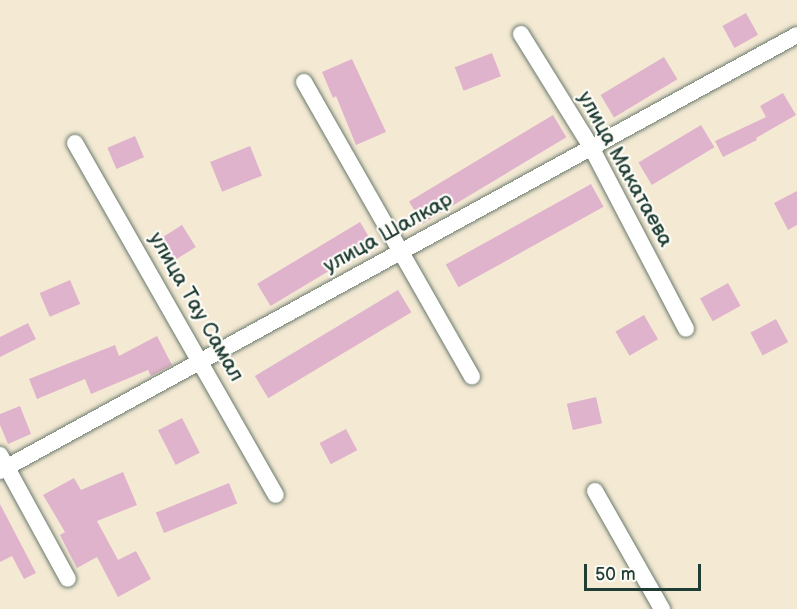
<!DOCTYPE html>
<html>
<head>
<meta charset="utf-8">
<style>
  body { margin:0 }
  #map { position:relative; width:797px; height:609px; overflow:hidden; background:#f4ead4; font-family:"Balsamiq Sans",sans-serif }
  div>[style] { position:absolute }
  .building>* { inset:0; background:#e0b3cc; transform-origin:0 0 }
  .roads { filter:drop-shadow(0 0 2px #6a7a6c) drop-shadow(0 0 2px #6a7a6c) }
  .minor>* { height:16px; margin:-8px; padding:0 8px; transform-origin:8px; border-radius:8px; background:#fff }
  span { translate:-50% -50%; white-space:nowrap; text-align:center; line-height:1.15; -webkit-text-stroke:4.5px #fdfcf7; paint-order:stroke }
  .street-label { font-size:21px; color:#1f3d34 }
  .scale { position:absolute; left:584px; top:564px; width:117px; height:27px; box-sizing:border-box; border:3px solid #1f3d34; border-top:0; padding-left:8px; font-size:18px; line-height:21px; white-space:nowrap; color:#1f3d34; -webkit-text-stroke:4px #fdfcf7; paint-order:stroke }
</style>
</head>
<body>
<div id="map">
  <div class="building">
    <div style="left:746px;top:13px;width:25px;height:27px;rotate:61deg"></div>
    <div style="left:492px;top:53px;width:25px;height:40px;rotate:69deg"></div>
    <div style="left:664px;top:57px;width:26px;height:74px;rotate:59deg"></div>
    <div style="clip-path:polygon(352px 59px,386px 132px,356px 145px,336px 96px,333px 98px,322px 72px)"></div>
    <div style="clip-path:polygon(783px 93px,796px 115px,756px 138px,757px 140px,723px 157px,715px 141px,766px 117px,760px 106px)"></div>
    <div style="left:553px;top:115px;width:26px;height:168px;rotate:59deg"></div>
    <div style="left:701px;top:125px;width:26px;height:73px;rotate:59deg"></div>
    <div style="left:135px;top:136px;width:23px;height:30px;rotate:67deg"></div>
    <div style="left:250px;top:146px;width:32px;height:43px;rotate:68deg"></div>
    <div style="left:591px;top:184px;width:26px;height:166px;rotate:61deg"></div>
    <div style="clip-path:polygon(797px 191px,797px 225px,788px 230px,774px 203px)"></div>
    <div style="left:360px;top:222px;width:26px;height:120px;rotate:59deg"></div>
    <div style="left:182px;top:225px;width:26px;height:30px;rotate:58deg"></div>
    <div style="left:70px;top:280px;width:26px;height:33px;rotate:67deg"></div>
    <div style="left:728px;top:283px;width:26px;height:32px;rotate:61deg"></div>
    <div style="left:398px;top:290px;width:26px;height:167px;rotate:59deg"></div>
    <div style="left:644px;top:315px;width:28px;height:33px;rotate:60deg"></div>
    <div style="left:776px;top:319px;width:26px;height:29px;rotate:62deg"></div>
    <div style="clip-path:polygon(28px 323px,36px 339px,0 357px,0 337px)"></div>
    <div style="clip-path:polygon(157px 336px,172px 365px,151px 376px,148px 370px,91px 394px,85px 379px,37px 399px,29px 379px,115px 345px,119px 356px)"></div>
    <div style="left:596px;top:397px;width:27px;height:30px;rotate:77deg"></div>
    <div style="clip-path:polygon(20px 406px,31px 434px,8px 444px,0 425px,0 414px)"></div>
    <div style="left:182px;top:418px;width:39px;height:27px;rotate:63deg"></div>
    <div style="left:346px;top:429px;width:24px;height:30px;rotate:62deg"></div>
    <div style="clip-path:polygon(123px 472px,137px 505px,97px 521px,118px 560px,136px 551px,151px 579px,118px 597px,97px 557px,77px 568px,60px 535px,65px 532px,43px 495px,74px 478px,81px 490px)"></div>
    <div style="left:229px;top:483px;width:22px;height:79px;rotate:68deg"></div>
    <div style="clip-path:polygon(0 504px,36px 573px,24px 579px,12px 556px,0 562px)"></div>
  </div>
  <div class="roads">
    <div class="minor">
      <div style="left:521px;top:34px;width:133px;rotate:58.2deg"></div>
      <div style="left:591px;top:147px;width:205px;rotate:62.4deg"></div>
      <div style="left:304px;top:82px;width:339px;rotate:60.3deg"></div>
      <div style="left:75px;top:143px;width:405px;rotate:60.3deg"></div>
      <div style="left:0;top:455px;width:141px;rotate:61.3deg"></div>
      <div style="left:0;top:471px;width:908px;rotate:-28.68deg"></div>
      <div style="left:595px;top:491px;width:136px;rotate:60.4deg"></div>
    </div>
  </div>
  <div class="street-label">
    <span style="left:625px;top:169px;rotate:61deg">улица Макатаева</span>
    <span style="left:388px;top:233px;rotate:-29deg">улица Шалкар</span>
    <span style="left:196px;top:307px;rotate:60deg">улица Тау Самал</span>
  </div>
  <div class="scale">50 m</div>
</div>
</body>
</html>
